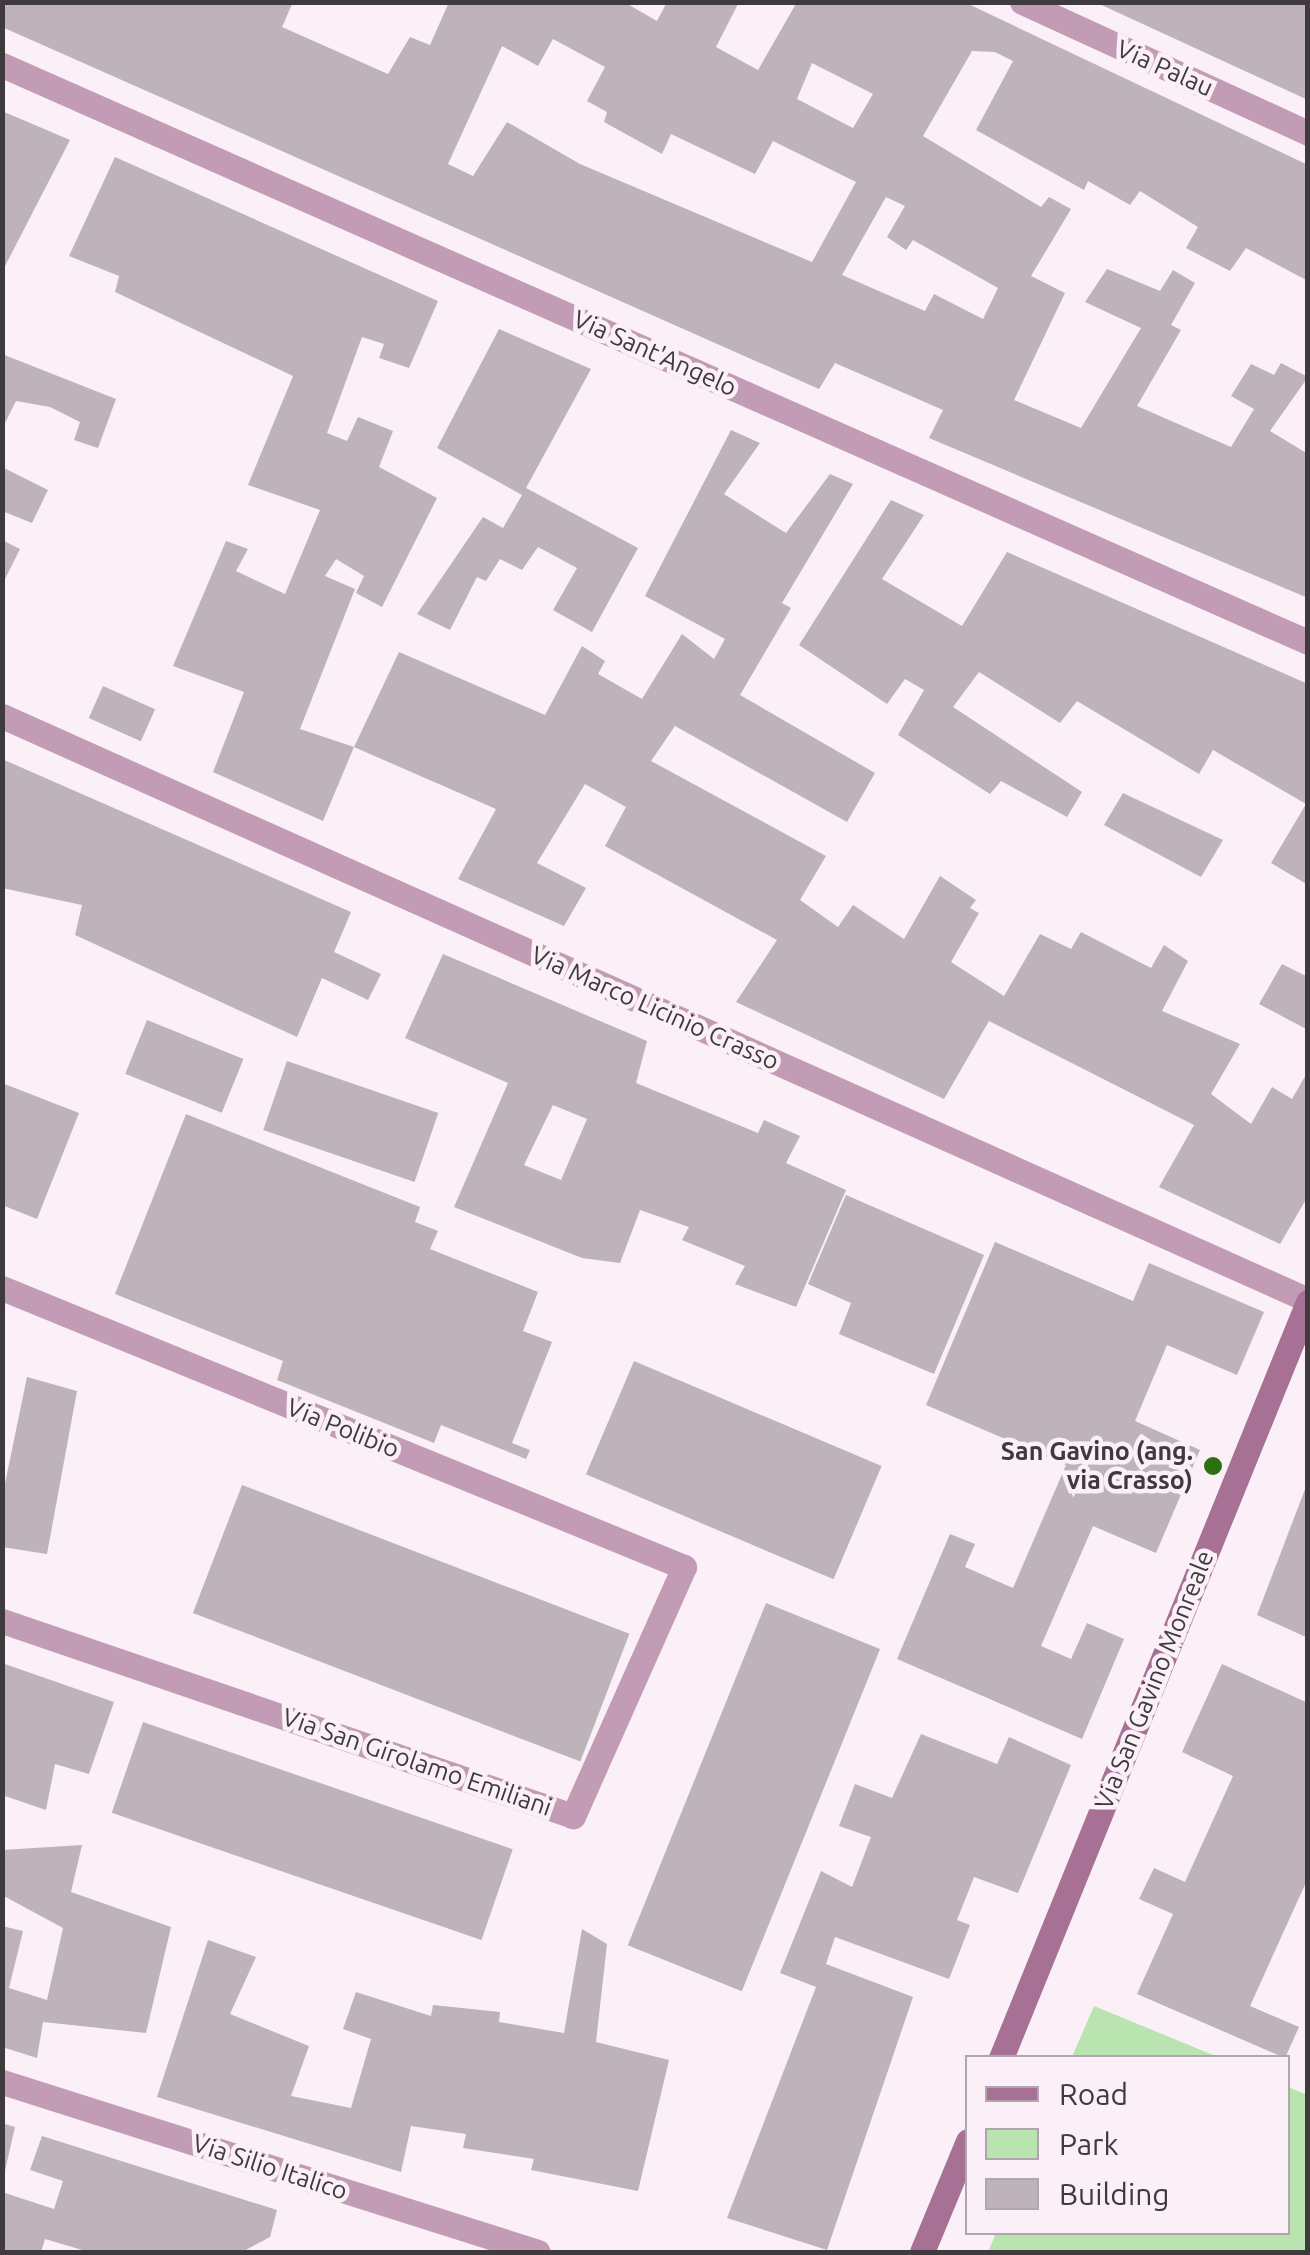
<!DOCTYPE html>
<html>
<head>
<meta charset="utf-8">
<style>
  body { margin:0 }
  #map { position:relative; width:1310px; height:2255px; overflow:hidden; background:#fbf0f7; font-family:Ubuntu,sans-serif }
  div>[style] { position:absolute }
  .green>* { inset:0; background:#bae4af }
  .building>* { inset:0; background:#bdb3b9; transform-origin:0 0 }
  .street>* { height:25px; margin:-12.5px; padding:0 12.5px; transform-origin:12.5px; border-radius:12.5px; background:#c29cb5 }
  .secondary>* { height:25px; margin:-12.5px; padding:0 12.5px; transform-origin:12.5px; border-radius:12.5px; background:#a77196 }
  .dots>* { width:28px; height:28px; translate:-50% -50%; box-sizing:border-box; border:5px solid #fbf0f7; border-radius:50% }
  span { translate:-50% -50%; white-space:nowrap; text-align:center; line-height:1.15; -webkit-text-stroke:9px #fbf0f7; paint-order:stroke }
  .street-label { font-size:25px; color:#3e3a3d }
  .poi-label { font-size:25px; color:#3e3a3d; font-weight:700 }
  .right { translate:-100% -50%; text-align:right }
  .frame { position:absolute; inset:0; border:5px solid #3e3a3d; pointer-events:none }
  .legend { position:absolute; left:965px; top:2055px; width:325px; height:180px; box-sizing:border-box; background:#fbf0f7; border:2px solid #afa7ad; margin:0; padding:12px 18px; list-style:none; font-size:30px; color:#3e3a3d }
  .legend li { display:flex; align-items:center; gap:20px; height:50px }
  .legend b { width:50px; border:2px solid #afa7ad }
</style>
</head>
<body>
<div id="map">
  <div class="green">
    <div style="clip-path:polygon(1094px 2006px,1218px 2057px,1072px 2057px)"></div>
    <div style="clip-path:polygon(1307px 2086px,1307px 2252px,988px 2252px,996px 2233px,1288px 2232px,1288px 2087px,1305px 2094px)"></div>
  </div>
  <div class="building">
    <div style="clip-path:polygon(evenodd,2px 2px,293px 2px,282px 27px,388px 74px,410px 37px,430px 45px,449px 2px,624px 2px,657px 21px,667px 2px,739px 2px,716px 47px,758px 70px,797px 2px,964px 2px,1308px 165px,1308px 281px,1246px 248px,1230px 271px,1186px 248px,1198px 227px,1140px 191px,1130px 205px,1088px 181px,1084px 190px,976px 130px,1013px 61px,995px 52px,972px 51px,923px 136px,1041px 207px,1049px 197px,1071px 209px,1031px 276px,1065px 293px,1014px 400px,1081px 428px,1141px 328px,1085px 302px,1107px 269px,1160px 291px,1173px 270px,1195px 283px,1171px 325px,1181px 330px,1137px 406px,1231px 447px,1254px 409px,1231px 396px,1251px 364px,1274px 375px,1281px 363px,1308px 377px,1270px 431px,1308px 454px,1308px 598px,929px 438px,943px 410px,835px 363px,819px 389px,2px 27px,2px 2px,553px 39px,605px 67px,587px 101px,607px 112px,604px 122px,662px 154px,671px 134px,755px 174px,773px 141px,856px 182px,812px 262px,580px 164px,507px 122px,473px 176px,448px 164px,502px 46px,538px 66px,553px 39px,2px 2px,812px 63px,873px 94px,853px 128px,797px 99px,812px 63px,2px 2px,886px 197px,905px 206px,887px 237px,906px 250px,913px 240px,998px 288px,983px 319px,934px 294px,925px 311px,842px 275px,886px 197px)"></div>
    <div style="clip-path:polygon(1095px 2px,1308px 2px,1308px 100px)"></div>
    <div style="clip-path:polygon(2px 111px,70px 140px,2px 272px,5px 205px)"></div>
    <div style="clip-path:polygon(115px 157px,438px 301px,409px 368px,379px 358px,384px 344px,362px 337px,327px 433px,347px 441px,358px 417px,393px 431px,379px 467px,437px 498px,382px 607px,356px 593px,364px 576px,336px 559px,325px 576px,355px 589px,300px 729px,354px 747px,399px 652px,545px 715px,582px 646px,605px 661px,598px 674px,642px 699px,682px 634px,714px 659px,725px 639px,645px 596px,731px 430px,760px 443px,724px 494px,786px 533px,830px 474px,853px 484px,782px 603px,791px 608px,740px 695px,875px 773px,847px 822px,675px 726px,651px 761px,826px 856px,800px 900px,838px 927px,853px 905px,904px 939px,940px 876px,976px 900px,970px 908px,979px 913px,951px 962px,1004px 996px,1040px 934px,1071px 949px,1081px 932px,1151px 968px,1164px 945px,1188px 961px,1162px 1011px,1240px 1044px,1211px 1094px,1251px 1124px,1272px 1087px,1292px 1099px,1308px 1071px,1308px 1196px,1280px 1244px,1159px 1187px,1194px 1125px,989px 1021px,944px 1099px,736px 1002px,777px 940px,605px 846px,626px 807px,585px 784px,537px 863px,586px 888px,564px 926px,458px 879px,496px 809px,354px 747px,323px 821px,213px 772px,244px 692px,173px 666px,226px 541px,248px 549px,236px 571px,285px 594px,320px 510px,248px 485px,293px 376px,115px 292px,119px 276px,69px 256px)"></div>
    <div style="clip-path:polygon(499px 329px,591px 369px,526px 488px,638px 548px,592px 632px,553px 610px,577px 568px,538px 547px,522px 570px,500px 559px,486px 581px,477px 577px,450px 630px,417px 614px,483px 517px,503px 528px,522px 495px,437px 448px)"></div>
    <div style="clip-path:polygon(2px 354px,116px 399px,98px 448px,74px 440px,80px 422px,50px 407px,16px 401px,2px 429px)"></div>
    <div style="clip-path:polygon(2px 467px,48px 490px,32px 523px,2px 511px)"></div>
    <div style="clip-path:polygon(891px 500px,924px 515px,882px 579px,962px 626px,1007px 552px,1308px 684px,1308px 885px,1271px 863px,1306px 804px,1213px 750px,1199px 774px,1077px 701px,1060px 723px,979px 672px,953px 707px,1082px 792px,1067px 817px,1001px 781px,990px 794px,898px 735px,924px 690px,905px 679px,887px 704px,799px 645px)"></div>
    <div style="clip-path:polygon(2px 540px,20px 549px,2px 585px)"></div>
    <div style="left:103px;top:686px;width:57px;height:35px;rotate:24deg"></div>
    <div style="clip-path:polygon(2px 759px,351px 912px,334px 952px,381px 974px,368px 1000px,322px 978px,297px 1037px,75px 935px,82px 905px,2px 888px)"></div>
    <div style="clip-path:polygon(1123px 793px,1223px 840px,1201px 877px,1104px 825px)"></div>
    <div style="clip-path:polygon(evenodd,443px 954px,647px 1041px,636px 1083px,758px 1133px,764px 1120px,800px 1136px,786px 1163px,846px 1190px,796px 1307px,735px 1284px,745px 1266px,682px 1240px,689px 1227px,640px 1210px,620px 1263px,582px 1258px,454px 1207px,508px 1083px,405px 1038px,443px 954px,553px 1105px,587px 1119px,561px 1180px,524px 1165px,553px 1105px)"></div>
    <div style="clip-path:polygon(1282px 964px,1308px 977px,1308px 1030px,1259px 1004px)"></div>
    <div style="left:147px;top:1020px;width:104px;height:58px;rotate:22deg"></div>
    <div style="left:287px;top:1061px;width:160px;height:73px;rotate:19deg"></div>
    <div style="clip-path:polygon(2px 1083px,79px 1113px,37px 1219px,2px 1205px)"></div>
    <div style="clip-path:polygon(186px 1114px,420px 1207px,415px 1222px,438px 1231px,430px 1249px,538px 1292px,523px 1331px,552px 1342px,512px 1443px,530px 1450px,526px 1459px,441px 1425px,434px 1443px,277px 1380px,283px 1361px,115px 1294px)"></div>
    <div style="clip-path:polygon(846px 1195px,984px 1255px,934px 1374px,839px 1334px,851px 1303px,808px 1284px)"></div>
    <div style="clip-path:polygon(995px 1242px,1133px 1301px,1149px 1263px,1264px 1312px,1237px 1375px,1167px 1345px,1135px 1421px,1200px 1450px,1156px 1553px,1093px 1526px,1041px 1646px,1071px 1659px,1087px 1623px,1124px 1639px,1082px 1739px,897px 1659px,950px 1534px,975px 1544px,965px 1567px,1013px 1588px,1066px 1465px,926px 1405px)"></div>
    <div style="left:634px;top:1361px;width:269px;height:123px;rotate:23deg"></div>
    <div style="clip-path:polygon(27px 1377px,77px 1391px,47px 1554px,2px 1547px,2px 1498px)"></div>
    <div style="clip-path:polygon(1307px 1484px,1308px 1484px,1308px 1638px,1257px 1615px)"></div>
    <div style="left:242px;top:1485px;width:415px;height:137px;rotate:21deg"></div>
    <div style="left:766px;top:1603px;width:123px;height:369px;rotate:22deg"></div>
    <div style="clip-path:polygon(2px 1663px,114px 1702px,89px 1774px,55px 1764px,46px 1810px,2px 1795px)"></div>
    <div style="clip-path:polygon(1222px 1664px,1308px 1703px,1308px 1878px,1250px 2006px,1299px 2027px,1285px 2058px,1137px 1994px,1173px 1914px,1139px 1899px,1154px 1868px,1185px 1882px,1233px 1776px,1182px 1752px)"></div>
    <div style="left:143px;top:1722px;width:391px;height:96px;rotate:19deg"></div>
    <div style="clip-path:polygon(921px 1734px,997px 1764px,1009px 1737px,1071px 1765px,1018px 1893px,974px 1877px,957px 1920px,970px 1925px,949px 1979px,835px 1937px,826px 1964px,913px 1997px,827px 2250px,727px 2218px,816px 1987px,780px 1973px,821px 1871px,852px 1887px,871px 1837px,839px 1826px,855px 1784px,892px 1798px)"></div>
    <div style="clip-path:polygon(82px 1845px,71px 1892px,171px 1927px,146px 2033px,43px 2022px,37px 2058px,2px 2047px,2px 1926px,23px 1931px,9px 1988px,47px 2000px,63px 1928px,2px 1895px,2px 1850px)"></div>
    <div style="clip-path:polygon(582px 1929px,607px 1944px,596px 2042px,669px 2060px,638px 2191px,531px 2170px,534px 2159px,463px 2148px,466px 2134px,411px 2126px,401px 2172px,157px 2097px,208px 1940px,256px 1957px,230px 2014px,309px 2046px,291px 2096px,351px 2108px,371px 2039px,343px 2029px,356px 1992px,431px 2016px,433px 2005px,500px 2012px,499px 2022px,564px 2033px)"></div>
    <div style="clip-path:polygon(2px 2123px,15px 2127px,4px 2175px,2px 2175px)"></div>
    <div style="clip-path:polygon(42px 2136px,277px 2210px,270px 2237px,242px 2252px,89px 2252px,45px 2239px,41px 2252px,2px 2252px,2px 2192px,54px 2209px,63px 2181px,30px 2170px)"></div>
  </div>
  <div class="street">
    <div style="left:1022px;top:2px;width:315px;rotate:24.6deg"></div>
    <div style="left:2px;top:65px;width:1428px;rotate:23.84deg"></div>
    <div style="left:2px;top:716px;width:1431px;rotate:24.09deg"></div>
    <div style="left:2px;top:1288px;width:737px;rotate:22.25deg"></div>
    <div style="left:684px;top:1567px;width:273px;rotate:114deg"></div>
    <div style="left:573px;top:1816px;width:603px;rotate:-161.14deg"></div>
    <div style="left:2px;top:2082px;width:562px;rotate:17.6deg"></div>
  </div>
  <div class="secondary">
    <div style="left:1001px;top:2058px;width:816px;rotate:-67.9deg"></div>
    <div style="left:922px;top:2252px;width:120px;rotate:-67.5deg"></div>
  </div>
  <div class="dots">
    <div style="left:1213px;top:1466px;background:#2b7111"></div>
  </div>
  <div class="street-label">
    <span style="left:1165px;top:68px;rotate:24deg">Via Palau</span>
    <span style="left:655px;top:353px;rotate:24deg">Via Sant'Angelo</span>
    <span style="left:655px;top:1008px;rotate:24deg">Via Marco Licinio Crasso</span>
    <span style="left:343px;top:1428px;rotate:22deg">Via Polibio</span>
    <span style="left:1154px;top:1680px;rotate:-68deg">Via San Gavino Monreale</span>
    <span style="left:417px;top:1762px;rotate:19deg">Via San Girolamo Emiliani</span>
    <span style="left:270px;top:2167px;rotate:18deg">Via Silio Italico</span>
  </div>
  <div class="poi-label">
    <span class="right" style="left:1193px;top:1466px">San Gavino (ang.<br>via Crasso)</span>
  </div>
  <div class="frame"></div>
  <ul class="legend">
  <li><b style="height:12px;background:#a77196"></b>Road</li>
  <li><b style="height:28px;background:#bae4af"></b>Park</li>
  <li><b style="height:28px;background:#bdb3b9"></b>Building</li>
  </ul>
</div>
</body>
</html>
